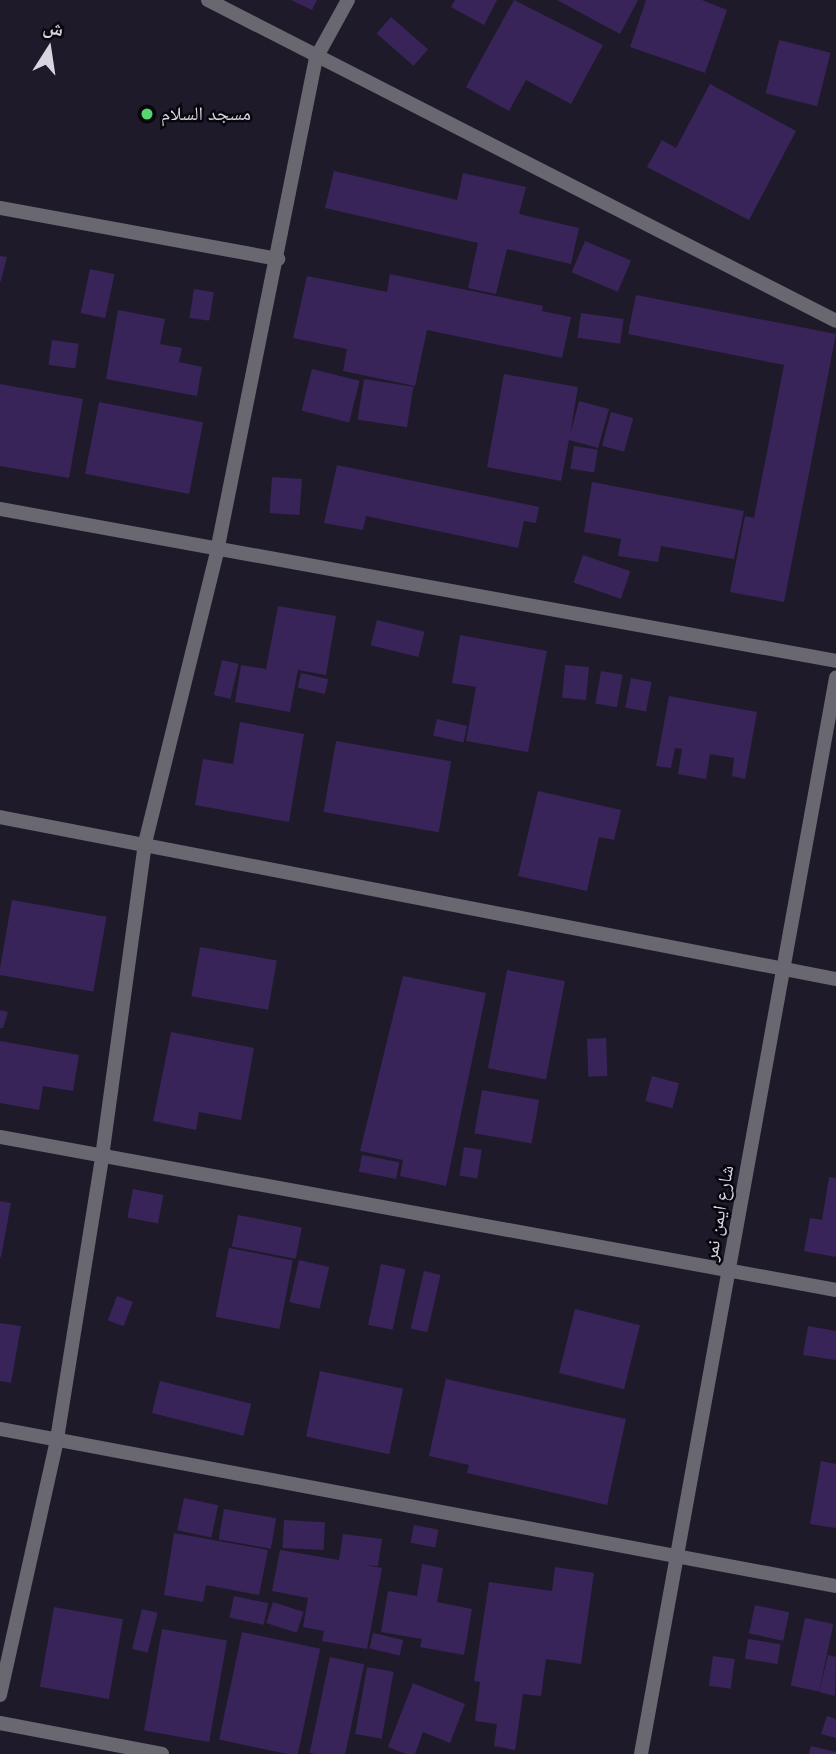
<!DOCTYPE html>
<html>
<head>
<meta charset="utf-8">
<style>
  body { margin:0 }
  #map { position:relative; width:836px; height:1754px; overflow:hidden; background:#1f1a2a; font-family:Montserrat,"Noto Naskh Arabic",sans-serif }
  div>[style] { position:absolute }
  .building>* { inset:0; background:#382459; transform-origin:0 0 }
  .minor>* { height:14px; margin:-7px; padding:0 7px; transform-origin:7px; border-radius:7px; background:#696770 }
  .dots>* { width:19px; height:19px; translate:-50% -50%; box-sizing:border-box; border:4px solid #08070d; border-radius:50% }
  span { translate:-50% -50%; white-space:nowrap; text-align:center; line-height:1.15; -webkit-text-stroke:5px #08070d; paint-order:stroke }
  .poi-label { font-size:19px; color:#d8d5e0 }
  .left { translate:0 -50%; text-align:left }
  .street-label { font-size:19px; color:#d8d5e0 }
  .north { position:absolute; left:14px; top:14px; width:70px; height:70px; -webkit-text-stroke:5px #08070d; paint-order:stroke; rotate:12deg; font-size:19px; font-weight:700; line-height:28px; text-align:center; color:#d8d5e0 }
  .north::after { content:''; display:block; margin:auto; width:24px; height:32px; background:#d8d5e0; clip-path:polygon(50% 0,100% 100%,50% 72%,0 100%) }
</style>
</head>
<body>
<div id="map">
  <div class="building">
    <div style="clip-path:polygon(291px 0,317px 0,312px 10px)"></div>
    <div style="clip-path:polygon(455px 0,497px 0,484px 25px,451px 7px)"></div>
    <div style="clip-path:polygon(514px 0,603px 45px,571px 104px,526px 80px,509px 111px,466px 87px)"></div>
    <div style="clip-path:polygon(557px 0,638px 0,620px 34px)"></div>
    <div style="clip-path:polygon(646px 0,702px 0,727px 10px,705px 73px,630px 47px)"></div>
    <div style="left:391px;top:17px;width:49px;height:22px;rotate:41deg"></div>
    <div style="left:779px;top:40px;width:53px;height:55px;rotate:14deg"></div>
    <div style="clip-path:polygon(710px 84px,796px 131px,749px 220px,647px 167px,662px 140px,676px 148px)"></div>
    <div style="clip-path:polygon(334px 171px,457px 200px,463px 173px,526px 187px,519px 214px,579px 228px,571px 264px,507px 249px,496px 294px,468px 288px,478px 243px,325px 208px)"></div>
    <div style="left:585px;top:241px;width:50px;height:34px;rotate:23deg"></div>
    <div style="clip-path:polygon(0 256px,7px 257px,1px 281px,0 281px)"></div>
    <div style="left:90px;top:269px;width:25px;height:45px;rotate:12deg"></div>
    <div style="clip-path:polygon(390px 274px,543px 306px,542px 311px,571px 317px,562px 358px,427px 330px,415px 386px,343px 371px,347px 349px,293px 338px,307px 276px,387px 292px)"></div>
    <div style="left:194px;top:289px;width:20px;height:29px;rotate:9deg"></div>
    <div style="clip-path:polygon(636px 295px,836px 334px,784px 602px,730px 592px,745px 516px,754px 518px,784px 365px,628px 334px)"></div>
    <div style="clip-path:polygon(118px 310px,165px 319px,160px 344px,182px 348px,179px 362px,202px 367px,197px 396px,106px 379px)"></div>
    <div style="left:581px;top:313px;width:43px;height:25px;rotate:8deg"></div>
    <div style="left:52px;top:340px;width:27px;height:25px;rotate:8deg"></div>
    <div style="left:312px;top:369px;width:49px;height:43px;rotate:14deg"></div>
    <div style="clip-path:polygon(504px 374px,578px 387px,570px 435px,579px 401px,609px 409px,598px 448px,569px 440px,561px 481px,487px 467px)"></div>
    <div style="left:364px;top:379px;width:50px;height:41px;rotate:9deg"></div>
    <div style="clip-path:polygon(0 384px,83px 399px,69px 478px,0 466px)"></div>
    <div style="left:99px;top:402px;width:106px;height:73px;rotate:11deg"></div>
    <div style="left:611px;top:412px;width:23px;height:35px;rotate:15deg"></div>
    <div style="left:574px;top:446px;width:24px;height:23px;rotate:9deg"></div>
    <div style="clip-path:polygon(337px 465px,539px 507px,536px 523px,524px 521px,518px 548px,366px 516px,363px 530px,324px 523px)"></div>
    <div style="left:272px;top:477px;width:30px;height:36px;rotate:4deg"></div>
    <div style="clip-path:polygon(592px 482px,744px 511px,734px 559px,661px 546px,658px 562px,618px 556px,621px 539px,584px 532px)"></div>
    <div style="left:583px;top:555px;width:50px;height:29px;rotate:19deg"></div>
    <div style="clip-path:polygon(278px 606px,336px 616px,326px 675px,298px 670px,290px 712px,235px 702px,241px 665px,266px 669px)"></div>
    <div style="left:377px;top:620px;width:49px;height:26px;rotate:14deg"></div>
    <div style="clip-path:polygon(460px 635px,547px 651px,528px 752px,466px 741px,476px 687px,452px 683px)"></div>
    <div style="left:222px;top:660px;width:17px;height:36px;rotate:13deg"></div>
    <div style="left:565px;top:665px;width:24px;height:33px;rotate:5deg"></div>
    <div style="left:601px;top:671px;width:22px;height:33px;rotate:10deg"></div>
    <div style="left:301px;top:673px;width:28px;height:15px;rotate:13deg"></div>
    <div style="left:631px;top:678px;width:21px;height:30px;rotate:11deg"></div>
    <div style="clip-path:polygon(669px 696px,757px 712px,745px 779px,732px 776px,734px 758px,710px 754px,706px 779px,678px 774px,682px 749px,675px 748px,671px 768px,656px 766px)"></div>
    <div style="left:437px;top:719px;width:31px;height:17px;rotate:13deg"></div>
    <div style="clip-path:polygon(240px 722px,304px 734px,289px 822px,195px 805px,203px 759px,233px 764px)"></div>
    <div style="left:336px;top:741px;width:117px;height:72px;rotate:10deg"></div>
    <div style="clip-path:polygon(538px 791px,621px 810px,614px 840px,599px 837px,587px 891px,518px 876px)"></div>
    <div style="left:12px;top:900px;width:96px;height:76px;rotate:10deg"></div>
    <div style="left:200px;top:947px;width:78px;height:50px;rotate:10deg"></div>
    <div style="left:507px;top:970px;width:59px;height:100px;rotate:11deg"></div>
    <div style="clip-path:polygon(403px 976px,486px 993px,446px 1186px,400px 1176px,403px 1160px,360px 1151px)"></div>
    <div style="clip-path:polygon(0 1010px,8px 1012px,3px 1028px,0 1028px)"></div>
    <div style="clip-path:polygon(171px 1032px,254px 1048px,241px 1120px,199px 1112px,196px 1130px,153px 1121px)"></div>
    <div style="left:606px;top:1038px;width:38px;height:19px;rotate:88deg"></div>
    <div style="clip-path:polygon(0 1041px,79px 1055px,73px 1091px,43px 1086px,39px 1110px,0 1103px)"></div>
    <div style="left:652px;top:1076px;width:28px;height:26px;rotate:15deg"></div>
    <div style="left:482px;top:1090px;width:58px;height:44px;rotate:10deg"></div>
    <div style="left:464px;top:1147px;width:18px;height:29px;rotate:9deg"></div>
    <div style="left:362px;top:1155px;width:38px;height:17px;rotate:11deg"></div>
    <div style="clip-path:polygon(829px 1177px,836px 1178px,836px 1257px,804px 1251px,810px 1218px,822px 1220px)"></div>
    <div style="left:133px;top:1189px;width:31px;height:29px;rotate:11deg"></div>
    <div style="clip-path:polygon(0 1201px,11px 1203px,1px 1257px,0 1257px)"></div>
    <div style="left:238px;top:1215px;width:65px;height:32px;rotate:11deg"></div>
    <div style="left:229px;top:1248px;width:65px;height:70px;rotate:11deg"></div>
    <div style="left:299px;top:1260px;width:31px;height:43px;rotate:13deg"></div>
    <div style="left:381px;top:1264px;width:25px;height:62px;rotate:12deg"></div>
    <div style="left:424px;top:1271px;width:17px;height:59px;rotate:13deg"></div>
    <div style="left:117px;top:1296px;width:17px;height:26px;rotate:21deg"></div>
    <div style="left:575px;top:1309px;width:67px;height:66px;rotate:14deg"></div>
    <div style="clip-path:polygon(0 1323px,21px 1326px,11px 1383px,0 1381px)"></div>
    <div style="clip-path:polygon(808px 1326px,836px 1331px,836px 1360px,803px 1355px)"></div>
    <div style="left:320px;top:1371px;width:85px;height:67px;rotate:12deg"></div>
    <div style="clip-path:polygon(446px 1379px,626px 1419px,607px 1505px,467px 1473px,469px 1465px,429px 1456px)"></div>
    <div style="left:160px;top:1381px;width:94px;height:33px;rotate:14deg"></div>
    <div style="clip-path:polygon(821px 1461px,836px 1464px,836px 1528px,810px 1524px)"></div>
    <div style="left:184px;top:1498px;width:35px;height:33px;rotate:12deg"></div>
    <div style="left:224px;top:1509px;width:53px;height:31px;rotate:10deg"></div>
    <div style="left:284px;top:1520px;width:41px;height:28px;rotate:3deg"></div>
    <div style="left:414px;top:1525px;width:25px;height:18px;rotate:11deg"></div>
    <div style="clip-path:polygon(174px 1533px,268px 1550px,259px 1595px,206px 1585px,203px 1602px,164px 1595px)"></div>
    <div style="clip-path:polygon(343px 1534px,382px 1539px,378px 1566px,364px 1565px,382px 1568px,367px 1649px,322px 1641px,324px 1631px,303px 1627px,308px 1598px,272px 1591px,280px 1550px,339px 1560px)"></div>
    <div style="clip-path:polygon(422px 1564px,443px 1568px,437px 1602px,472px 1609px,464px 1655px,420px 1647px,422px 1639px,381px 1632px,388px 1591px,417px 1596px)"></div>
    <div style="clip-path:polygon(555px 1567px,594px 1573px,581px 1664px,546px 1659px,541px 1696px,523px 1694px,515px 1750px,494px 1746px,497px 1724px,475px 1721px,480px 1682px,474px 1681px,489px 1582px,552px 1591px)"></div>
    <div style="left:234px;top:1596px;width:35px;height:22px;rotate:12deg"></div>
    <div style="left:273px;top:1602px;width:32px;height:22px;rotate:18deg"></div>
    <div style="left:755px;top:1605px;width:35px;height:29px;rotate:12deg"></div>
    <div style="left:54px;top:1607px;width:70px;height:81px;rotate:10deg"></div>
    <div style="left:142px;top:1609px;width:16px;height:41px;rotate:14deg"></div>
    <div style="left:805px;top:1618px;width:29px;height:69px;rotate:12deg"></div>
    <div style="left:162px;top:1629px;width:66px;height:103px;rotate:10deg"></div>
    <div style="left:242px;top:1632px;width:80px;height:110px;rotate:12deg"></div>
    <div style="left:373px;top:1633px;width:31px;height:16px;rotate:13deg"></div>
    <div style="left:748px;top:1639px;width:33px;height:20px;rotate:9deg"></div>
    <div style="clip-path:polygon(828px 1655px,836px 1657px,835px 1696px,819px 1692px)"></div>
    <div style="left:713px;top:1656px;width:22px;height:30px;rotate:8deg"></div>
    <div style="left:330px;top:1657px;width:35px;height:98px;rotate:12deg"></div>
    <div style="left:367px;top:1667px;width:27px;height:68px;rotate:10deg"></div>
    <div style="clip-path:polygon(413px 1683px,465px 1704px,450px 1743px,423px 1732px,415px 1754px,406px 1754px,388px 1747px)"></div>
    <div style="clip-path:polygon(827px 1716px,836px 1719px,836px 1738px,821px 1734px)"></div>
    <div style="clip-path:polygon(811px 1746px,836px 1752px,836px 1754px,809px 1754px)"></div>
  </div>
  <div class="minor">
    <div style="left:208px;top:0;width:705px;rotate:27.07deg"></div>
    <div style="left:0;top:208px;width:283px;rotate:10.4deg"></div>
    <div style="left:0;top:509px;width:850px;rotate:10.3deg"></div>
    <div style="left:0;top:817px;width:852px;rotate:10.97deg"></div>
    <div style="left:0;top:1137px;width:850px;rotate:10.37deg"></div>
    <div style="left:0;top:1429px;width:851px;rotate:10.64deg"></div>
    <div style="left:0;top:1695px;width:262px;rotate:-77.4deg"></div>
    <div style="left:57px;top:1439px;width:286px;rotate:-80.9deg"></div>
    <div style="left:102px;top:1157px;width:317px;rotate:-82.2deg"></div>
    <div style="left:145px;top:843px;width:301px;rotate:-76.1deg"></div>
    <div style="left:217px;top:551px;width:503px;rotate:-78.65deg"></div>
    <div style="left:316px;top:58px;width:66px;rotate:-61.1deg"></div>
    <div style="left:0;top:1723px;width:165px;rotate:10.8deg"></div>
    <div style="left:641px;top:1754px;width:1094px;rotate:-79.73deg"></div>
  </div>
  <div class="dots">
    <div style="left:147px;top:114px;background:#55d671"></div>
  </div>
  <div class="poi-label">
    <span class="left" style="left:161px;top:114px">مسجد السلام</span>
  </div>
  <div class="street-label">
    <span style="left:719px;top:1213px;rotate:-80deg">شارع ايمن نمر</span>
  </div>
  <div class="north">ش</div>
</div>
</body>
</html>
